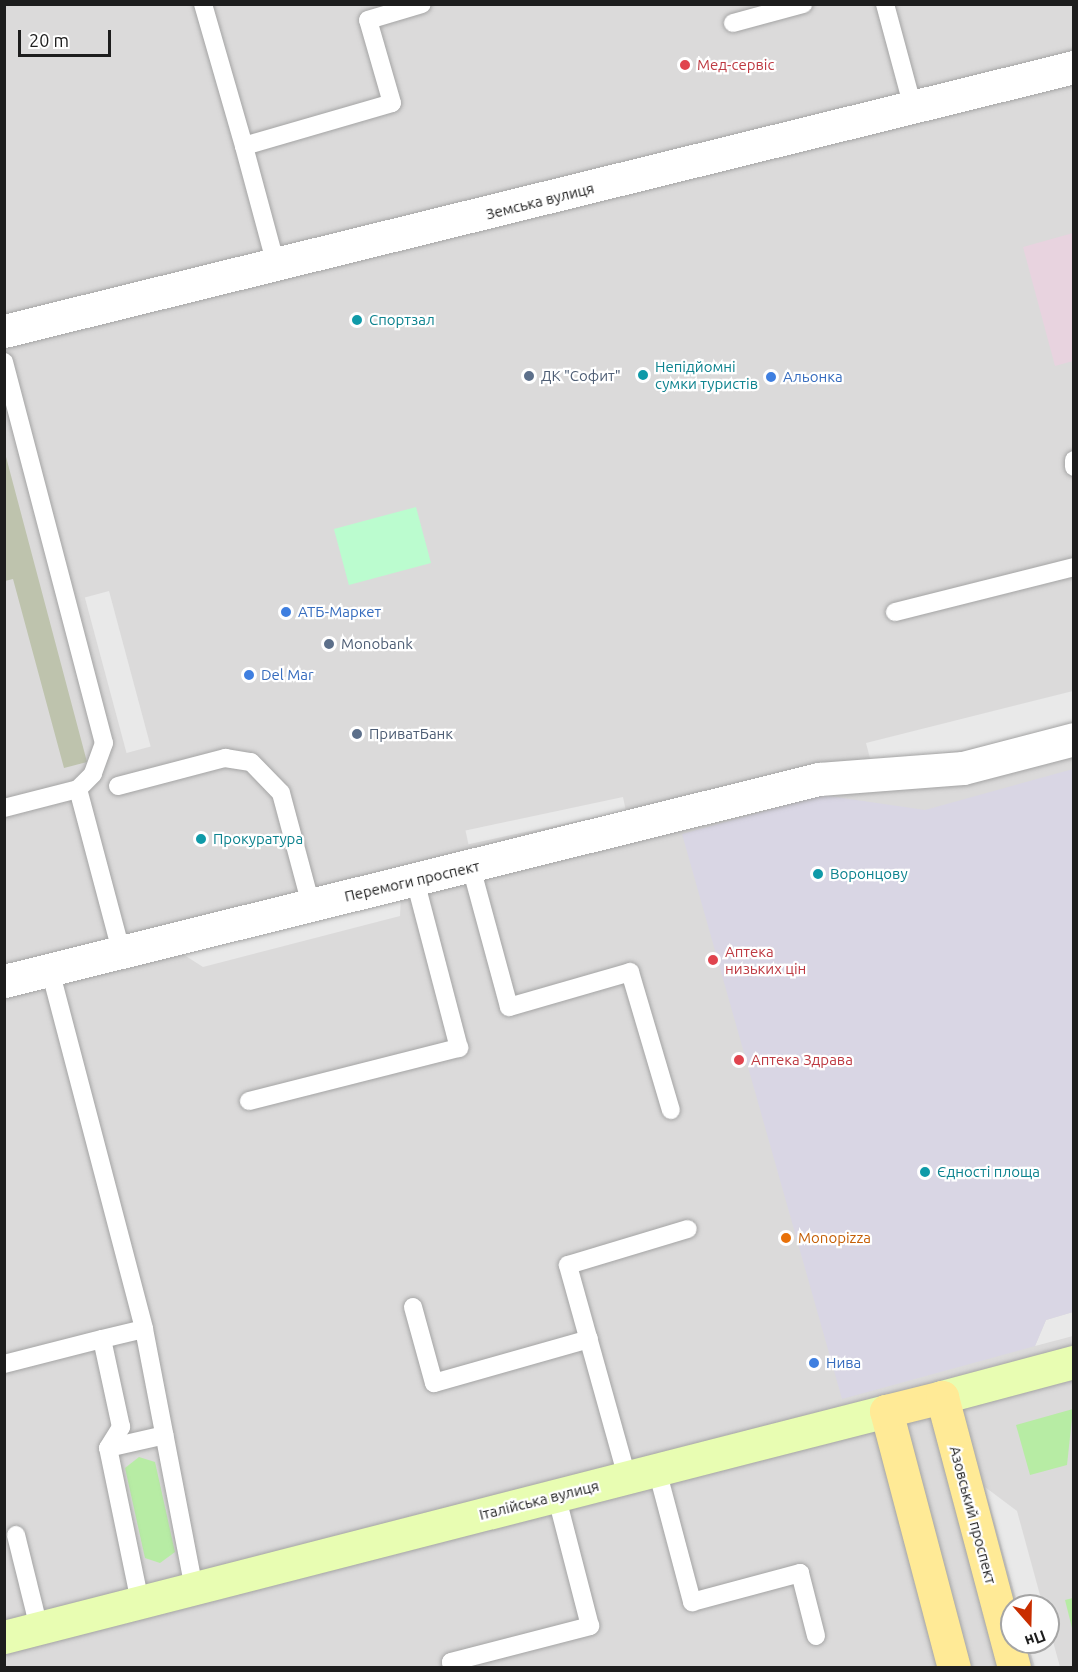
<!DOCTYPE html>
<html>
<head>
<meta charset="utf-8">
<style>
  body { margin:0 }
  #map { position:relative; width:1078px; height:1672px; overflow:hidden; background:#efede2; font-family:Ubuntu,sans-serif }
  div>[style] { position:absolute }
  .residential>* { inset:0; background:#dbdada }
  .industrial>* { inset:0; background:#e8d3df }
  .construction>* { inset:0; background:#bec3ad }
  .grass>* { inset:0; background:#b7eca4 }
  .park>* { inset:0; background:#bbfccf; transform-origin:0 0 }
  .parking>* { inset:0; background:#e9e9e9; transform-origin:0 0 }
  .plaza>* { inset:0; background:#d9d6e4 }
  .roads { filter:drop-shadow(0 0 2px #a4a4a4) drop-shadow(0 0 2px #a4a4a4) }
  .service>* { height:18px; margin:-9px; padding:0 9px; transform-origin:9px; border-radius:9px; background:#fff }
  .minor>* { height:33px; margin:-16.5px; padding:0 16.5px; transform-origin:16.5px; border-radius:16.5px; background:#fff }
  .tertiary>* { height:33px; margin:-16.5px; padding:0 16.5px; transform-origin:16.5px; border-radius:16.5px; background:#fff }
  .secondary>* { height:33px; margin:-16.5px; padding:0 16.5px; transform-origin:16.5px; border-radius:16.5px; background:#e8fdb2 }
  .primary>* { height:33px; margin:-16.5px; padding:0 16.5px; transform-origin:16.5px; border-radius:16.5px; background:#ffea96 }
  .dots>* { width:16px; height:16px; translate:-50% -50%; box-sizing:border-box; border:3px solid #fff; border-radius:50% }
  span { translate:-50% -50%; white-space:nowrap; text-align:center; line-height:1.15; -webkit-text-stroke:4.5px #fff; paint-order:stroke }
  .health-label { font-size:15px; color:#be3a42 }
  .left { translate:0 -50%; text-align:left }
  .street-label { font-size:15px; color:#1d1d1d }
  .culture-label { font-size:15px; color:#0d838f }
  .service-label { font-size:15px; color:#4e5e75 }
  .shop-label { font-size:15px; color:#366cbe }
  .food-label { font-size:15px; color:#c56008 }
  .frame { position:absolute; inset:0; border:6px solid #1d1d1d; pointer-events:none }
  .north { position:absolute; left:1000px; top:1594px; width:60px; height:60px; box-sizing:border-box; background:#fff; border:2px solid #a5a5a5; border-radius:50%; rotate:160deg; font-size:16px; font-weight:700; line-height:24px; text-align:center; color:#1d1d1d }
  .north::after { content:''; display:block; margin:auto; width:21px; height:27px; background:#c92e00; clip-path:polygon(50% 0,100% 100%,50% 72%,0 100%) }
  .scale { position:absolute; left:18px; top:30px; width:93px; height:27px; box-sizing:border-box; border:3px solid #1d1d1d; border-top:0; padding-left:8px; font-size:18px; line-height:21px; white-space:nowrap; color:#1d1d1d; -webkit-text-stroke:4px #fff; paint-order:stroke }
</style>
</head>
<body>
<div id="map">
  <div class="residential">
    <div style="clip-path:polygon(evenodd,5px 5px,1073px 5px,1073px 1667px,5px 1668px,5px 5px,1012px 1606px,1048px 1606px,1048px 1642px,1012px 1642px,1012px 1606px)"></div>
  </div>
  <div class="industrial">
    <div style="clip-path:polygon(1073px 233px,1073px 361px,1055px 366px,1023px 247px)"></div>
  </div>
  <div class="construction">
    <div style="clip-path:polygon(5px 453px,87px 762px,64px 768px,13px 579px,5px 581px)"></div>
  </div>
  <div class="grass">
    <div style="clip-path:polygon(1073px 1409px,1067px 1465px,1030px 1475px,1016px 1425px)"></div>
    <div style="clip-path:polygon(139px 1457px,155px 1462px,175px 1552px,160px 1563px,145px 1558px,125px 1468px)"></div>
    <div style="clip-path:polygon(1073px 1598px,1074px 1598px,1073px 1632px,1065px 1600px)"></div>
  </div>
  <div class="park">
    <div style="left:416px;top:507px;width:58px;height:85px;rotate:75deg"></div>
  </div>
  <div class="parking">
    <div style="left:109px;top:591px;width:161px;height:25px;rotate:75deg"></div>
    <div style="clip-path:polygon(1073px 691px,1073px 723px,971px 749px,871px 762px,866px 743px)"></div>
    <div style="left:623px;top:797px;width:14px;height:161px;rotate:78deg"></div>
    <div style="clip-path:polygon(401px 896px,400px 916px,203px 967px,178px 951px)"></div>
    <div style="clip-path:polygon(1073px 1312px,1073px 1336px,1035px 1346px,1046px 1320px)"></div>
    <div style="clip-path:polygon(985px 1487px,1017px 1511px,1043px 1606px,1018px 1606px)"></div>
    <div style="clip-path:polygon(1048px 1623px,1060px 1667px,1035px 1667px,1027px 1642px,1048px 1642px)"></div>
  </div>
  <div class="plaza">
    <div style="clip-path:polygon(1073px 769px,1073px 1312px,1046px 1320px,1035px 1346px,842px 1399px,682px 834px,822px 795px,925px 810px)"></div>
  </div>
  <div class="roads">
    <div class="service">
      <div style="left:203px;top:4px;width:148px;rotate:73.9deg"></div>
      <div style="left:885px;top:4px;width:108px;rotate:74.9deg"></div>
      <div style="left:733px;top:23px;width:73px;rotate:-15.2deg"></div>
      <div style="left:276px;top:265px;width:123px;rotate:-105.1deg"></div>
      <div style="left:244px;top:146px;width:154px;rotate:-16.2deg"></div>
      <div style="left:392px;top:103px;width:86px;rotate:-106.1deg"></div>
      <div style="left:368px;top:20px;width:56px;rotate:-16.5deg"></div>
      <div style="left:4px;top:362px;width:394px;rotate:75.3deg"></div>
      <div style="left:104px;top:743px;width:33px;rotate:110deg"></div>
      <div style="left:93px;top:774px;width:21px;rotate:135deg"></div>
      <div style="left:78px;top:789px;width:168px;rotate:75.1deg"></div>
      <div style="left:1074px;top:460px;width:7px;rotate:90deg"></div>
      <div style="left:895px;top:612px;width:185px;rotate:-14.1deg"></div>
      <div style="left:118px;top:786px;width:111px;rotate:-14.7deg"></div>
      <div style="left:225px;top:758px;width:26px;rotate:9deg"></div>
      <div style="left:251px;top:762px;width:43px;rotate:45.9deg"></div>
      <div style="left:281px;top:793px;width:116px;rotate:75deg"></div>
      <div style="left:4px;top:808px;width:76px;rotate:-14.4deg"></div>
      <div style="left:471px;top:867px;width:145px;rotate:74.8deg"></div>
      <div style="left:509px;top:1007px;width:126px;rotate:-16.1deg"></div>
      <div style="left:630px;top:972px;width:144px;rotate:73.5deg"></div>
      <div style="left:50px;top:970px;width:371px;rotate:75.3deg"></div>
      <div style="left:144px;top:1329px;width:264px;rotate:79.1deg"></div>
      <div style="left:249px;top:1101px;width:217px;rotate:-14.2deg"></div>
      <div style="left:459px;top:1048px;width:174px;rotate:-104.7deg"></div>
      <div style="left:413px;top:1307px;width:79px;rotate:74.6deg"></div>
      <div style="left:434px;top:1383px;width:161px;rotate:-15.8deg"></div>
      <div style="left:4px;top:1364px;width:101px;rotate:-14.3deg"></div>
      <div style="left:108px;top:1448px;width:58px;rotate:-12.8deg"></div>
      <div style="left:657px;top:1470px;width:137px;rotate:75.1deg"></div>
      <div style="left:692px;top:1602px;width:112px;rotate:-15deg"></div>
      <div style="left:800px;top:1573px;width:65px;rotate:75.7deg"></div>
      <div style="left:627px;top:1477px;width:220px;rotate:-105.6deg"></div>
      <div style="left:568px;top:1265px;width:125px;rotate:-16.7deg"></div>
      <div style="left:16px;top:1535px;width:96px;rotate:76.1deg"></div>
      <div style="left:140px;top:1602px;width:157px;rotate:-101.7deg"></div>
      <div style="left:108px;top:1448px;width:25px;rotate:-58deg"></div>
      <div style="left:121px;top:1427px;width:90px;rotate:-102.2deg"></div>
      <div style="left:102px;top:1339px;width:43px;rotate:-13.4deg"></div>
      <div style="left:452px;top:1668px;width:6px;rotate:-99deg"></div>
      <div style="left:451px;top:1662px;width:144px;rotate:-14.5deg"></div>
      <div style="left:590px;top:1626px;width:135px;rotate:-104.5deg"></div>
    </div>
    <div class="minor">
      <div style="left:4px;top:331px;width:1102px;rotate:-13.86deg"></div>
    </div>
    <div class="tertiary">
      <div style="left:4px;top:981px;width:840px;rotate:-13.92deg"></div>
      <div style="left:819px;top:779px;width:144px;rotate:-4.4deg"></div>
      <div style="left:963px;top:768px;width:115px;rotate:-14.6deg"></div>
    </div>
    <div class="secondary">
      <div style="left:942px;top:1397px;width:137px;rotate:-14.9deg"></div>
      <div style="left:4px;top:1637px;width:910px;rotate:-14.37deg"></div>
    </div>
    <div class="primary">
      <div style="left:954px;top:1668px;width:266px;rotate:-104.8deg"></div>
      <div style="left:886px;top:1411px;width:58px;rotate:-14deg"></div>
      <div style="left:942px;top:1397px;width:280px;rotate:75.1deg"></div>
    </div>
  </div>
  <div class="dots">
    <div style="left:685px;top:65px;background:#e0444e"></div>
    <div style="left:357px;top:320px;background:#0f9aa8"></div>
    <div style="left:643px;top:375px;background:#0f9aa8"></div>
    <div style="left:529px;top:376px;background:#5c6f8a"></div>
    <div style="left:771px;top:377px;background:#3f7fe0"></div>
    <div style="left:286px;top:612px;background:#3f7fe0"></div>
    <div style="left:329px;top:644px;background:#5c6f8a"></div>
    <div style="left:249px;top:675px;background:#3f7fe0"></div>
    <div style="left:357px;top:734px;background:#5c6f8a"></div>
    <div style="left:201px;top:839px;background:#0f9aa8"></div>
    <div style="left:818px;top:874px;background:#0f9aa8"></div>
    <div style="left:713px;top:960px;background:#e0444e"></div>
    <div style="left:739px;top:1060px;background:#e0444e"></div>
    <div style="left:925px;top:1172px;background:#0f9aa8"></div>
    <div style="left:786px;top:1238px;background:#e8710a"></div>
    <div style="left:814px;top:1363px;background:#3f7fe0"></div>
  </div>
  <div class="health-label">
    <span class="left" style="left:697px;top:65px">Мед-сервіс</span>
    <span class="left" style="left:725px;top:960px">Аптека<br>низьких цін</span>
    <span class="left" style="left:751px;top:1060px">Аптека Здрава</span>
  </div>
  <div class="street-label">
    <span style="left:540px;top:201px;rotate:-14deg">Земська вулиця</span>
    <span style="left:412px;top:881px;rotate:-13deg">Перемоги проспект</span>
    <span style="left:539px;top:1500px;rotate:-14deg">Італійська вулиця</span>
    <span style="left:973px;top:1515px;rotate:75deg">Азовський проспект</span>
  </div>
  <div class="culture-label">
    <span class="left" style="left:369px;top:320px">Спортзал</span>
    <span class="left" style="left:655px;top:375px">Непідйомні<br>сумки туристів</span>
    <span class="left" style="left:213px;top:839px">Прокуратура</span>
    <span class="left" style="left:830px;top:874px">Воронцову</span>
    <span class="left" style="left:937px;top:1172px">Єдності площа</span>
  </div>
  <div class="service-label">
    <span class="left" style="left:541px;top:376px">ДК "Софит"</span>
    <span class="left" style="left:341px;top:644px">Monobank</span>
    <span class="left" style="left:369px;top:734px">ПриватБанк</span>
  </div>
  <div class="shop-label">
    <span class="left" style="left:783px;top:377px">Альонка</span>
    <span class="left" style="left:298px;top:612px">АТБ-Маркет</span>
    <span class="left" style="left:261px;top:675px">Del Mar</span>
    <span class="left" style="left:826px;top:1363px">Нива</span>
  </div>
  <div class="food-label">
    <span class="left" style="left:798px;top:1238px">Monopizza</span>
  </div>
  <div class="frame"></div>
  <div class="north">Пн</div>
  <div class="scale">20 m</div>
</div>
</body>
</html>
